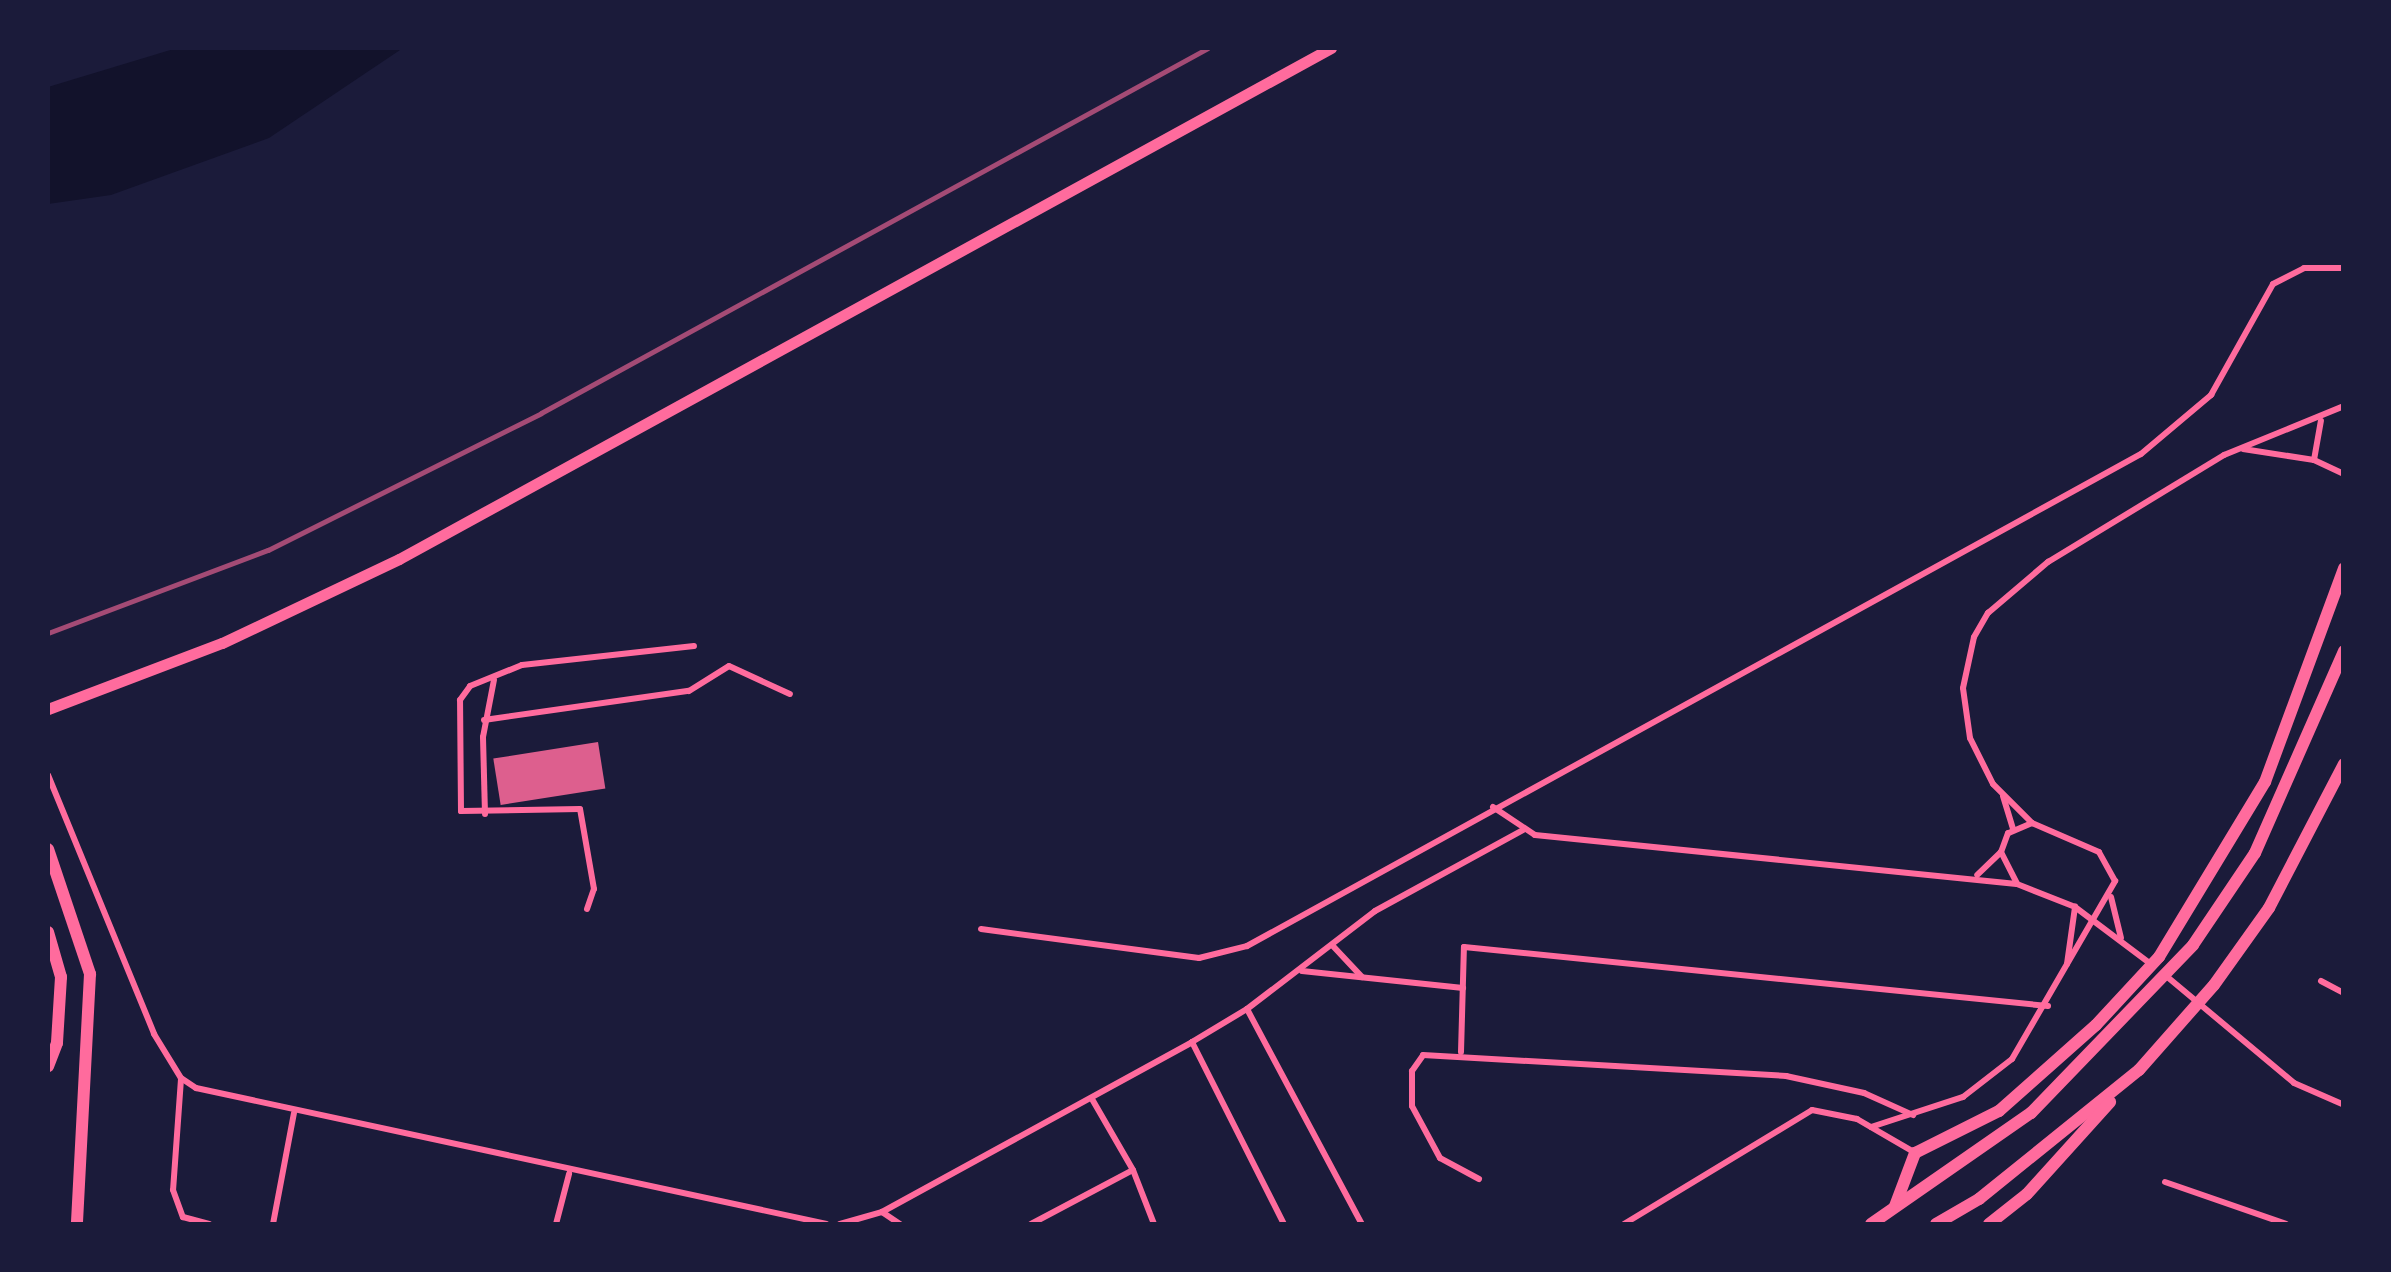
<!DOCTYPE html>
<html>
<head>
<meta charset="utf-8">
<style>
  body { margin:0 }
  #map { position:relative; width:2391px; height:1272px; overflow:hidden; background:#1b1b3a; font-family:Roboto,sans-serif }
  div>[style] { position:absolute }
  .water>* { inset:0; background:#12122b }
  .building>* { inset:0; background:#dd5f8e; transform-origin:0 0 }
  .minor>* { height:6px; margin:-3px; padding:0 3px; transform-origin:3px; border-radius:3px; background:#ff6b9d }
  .primary>* { height:11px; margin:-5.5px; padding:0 5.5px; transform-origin:5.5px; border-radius:5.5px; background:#ff6b9d }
  .motorway>* { height:12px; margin:-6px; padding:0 6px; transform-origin:6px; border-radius:6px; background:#ff6b9d }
  .rail>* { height:5px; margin:-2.5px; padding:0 2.5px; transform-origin:2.5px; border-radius:2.5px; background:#a44b75 }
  span { translate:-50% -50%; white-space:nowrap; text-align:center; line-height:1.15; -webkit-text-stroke:8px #1b1b3a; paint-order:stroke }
  .frame { position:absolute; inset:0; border:50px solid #1b1b3a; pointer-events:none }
</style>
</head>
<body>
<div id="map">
  <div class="water">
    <div style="clip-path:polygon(177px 48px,403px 48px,269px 138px,111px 195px,48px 204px,48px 87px)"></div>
  </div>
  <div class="building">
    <div style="left:598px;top:742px;width:47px;height:106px;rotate:81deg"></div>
  </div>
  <div class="minor">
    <div style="left:2243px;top:449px;width:72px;rotate:8.8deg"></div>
    <div style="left:2314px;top:460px;width:33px;rotate:25deg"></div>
    <div style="left:2314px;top:460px;width:40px;rotate:-80deg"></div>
    <div style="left:484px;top:720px;width:207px;rotate:-8.1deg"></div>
    <div style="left:689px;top:691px;width:47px;rotate:-32deg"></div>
    <div style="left:729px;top:666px;width:67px;rotate:24.7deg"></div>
    <div style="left:48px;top:775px;width:280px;rotate:67.7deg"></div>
    <div style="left:154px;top:1034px;width:52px;rotate:58.5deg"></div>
    <div style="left:181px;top:1078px;width:18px;rotate:34deg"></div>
    <div style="left:196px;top:1088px;width:645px;rotate:12.16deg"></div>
    <div style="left:2003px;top:796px;width:34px;rotate:73deg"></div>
    <div style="left:1493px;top:807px;width:50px;rotate:33.7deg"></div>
    <div style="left:1535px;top:835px;width:484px;rotate:5.8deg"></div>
    <div style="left:2017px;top:884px;width:62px;rotate:21.6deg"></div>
    <div style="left:2075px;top:907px;width:95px;rotate:36.9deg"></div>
    <div style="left:485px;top:814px;width:77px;rotate:-91.5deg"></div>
    <div style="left:483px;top:737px;width:58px;rotate:-79.1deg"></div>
    <div style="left:2032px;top:823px;width:55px;rotate:-135deg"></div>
    <div style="left:1993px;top:784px;width:51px;rotate:-116.6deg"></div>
    <div style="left:1970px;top:738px;width:50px;rotate:-98deg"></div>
    <div style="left:1963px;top:688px;width:52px;rotate:-77.8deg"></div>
    <div style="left:1974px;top:637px;width:28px;rotate:-60deg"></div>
    <div style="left:1988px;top:613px;width:79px;rotate:-40.4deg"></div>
    <div style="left:2048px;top:562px;width:206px;rotate:-31.3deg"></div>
    <div style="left:2224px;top:455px;width:130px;rotate:-22.2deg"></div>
    <div style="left:2001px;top:852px;width:34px;rotate:63deg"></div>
    <div style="left:2111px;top:897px;width:42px;rotate:76.3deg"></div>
    <div style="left:587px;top:909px;width:21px;rotate:-71deg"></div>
    <div style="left:594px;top:889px;width:81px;rotate:-99.9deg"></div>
    <div style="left:580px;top:809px;width:119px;rotate:179deg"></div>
    <div style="left:461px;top:811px;width:111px;rotate:-90.5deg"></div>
    <div style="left:460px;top:700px;width:17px;rotate:-54deg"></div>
    <div style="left:470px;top:686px;width:56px;rotate:-22deg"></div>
    <div style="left:522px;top:665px;width:173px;rotate:-6.3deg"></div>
    <div style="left:981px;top:929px;width:220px;rotate:7.6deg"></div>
    <div style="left:1199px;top:958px;width:49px;rotate:-14deg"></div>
    <div style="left:1247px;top:946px;width:1020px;rotate:-28.83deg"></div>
    <div style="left:2141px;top:454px;width:92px;rotate:-40.1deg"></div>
    <div style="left:2211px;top:395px;width:127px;rotate:-60.8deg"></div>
    <div style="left:2273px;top:284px;width:35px;rotate:-27deg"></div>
    <div style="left:2304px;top:268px;width:40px"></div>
    <div style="left:1332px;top:945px;width:44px;rotate:46.8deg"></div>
    <div style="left:2067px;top:964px;width:58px;rotate:-82deg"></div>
    <div style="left:1302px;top:971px;width:162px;rotate:6deg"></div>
    <div style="left:2165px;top:975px;width:168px;rotate:39.9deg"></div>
    <div style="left:2294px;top:1083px;width:55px;rotate:23.7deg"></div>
    <div style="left:2321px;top:981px;width:26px;rotate:28deg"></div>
    <div style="left:1247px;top:1009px;width:244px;rotate:61.9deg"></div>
    <div style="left:1192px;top:1042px;width:204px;rotate:63.2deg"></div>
    <div style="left:1461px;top:1052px;width:105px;rotate:-88.4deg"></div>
    <div style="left:1464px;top:947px;width:587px;rotate:5.77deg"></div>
    <div style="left:181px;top:1079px;width:111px;rotate:94.1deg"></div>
    <div style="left:173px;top:1190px;width:29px;rotate:70deg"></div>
    <div style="left:183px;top:1217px;width:27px;rotate:15deg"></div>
    <div style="left:1092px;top:1099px;width:82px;rotate:60deg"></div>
    <div style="left:1133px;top:1170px;width:58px;rotate:68.7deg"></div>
    <div style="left:1871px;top:1127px;width:97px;rotate:-18.1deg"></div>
    <div style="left:1963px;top:1097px;width:62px;rotate:-37.8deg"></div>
    <div style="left:2012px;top:1059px;width:206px;rotate:-59.9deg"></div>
    <div style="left:2115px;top:881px;width:33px;rotate:-119deg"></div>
    <div style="left:2099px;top:852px;width:73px;rotate:-156.6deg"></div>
    <div style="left:2032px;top:823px;width:26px;rotate:157deg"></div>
    <div style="left:2008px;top:833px;width:20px;rotate:110deg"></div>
    <div style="left:2001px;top:852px;width:33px;rotate:136deg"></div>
    <div style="left:1479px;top:1179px;width:44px;rotate:-151.7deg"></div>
    <div style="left:1440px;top:1158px;width:59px;rotate:-118.3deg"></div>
    <div style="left:1412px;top:1106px;width:35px;rotate:-90deg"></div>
    <div style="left:1412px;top:1071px;width:19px;rotate:-55deg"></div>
    <div style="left:1423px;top:1055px;width:364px;rotate:3.3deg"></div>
    <div style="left:1786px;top:1076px;width:80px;rotate:12.3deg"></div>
    <div style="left:1864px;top:1093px;width:54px;rotate:24.2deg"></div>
    <div style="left:2165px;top:1182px;width:128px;rotate:19.1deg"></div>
    <div style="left:882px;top:1212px;width:22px;rotate:34deg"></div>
    <div style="left:273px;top:1224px;width:113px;rotate:-79.3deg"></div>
    <div style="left:556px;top:1224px;width:52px;rotate:-75.4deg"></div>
    <div style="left:840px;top:1224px;width:44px;rotate:-15.9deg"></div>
    <div style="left:882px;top:1212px;width:354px;rotate:-28.7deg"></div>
    <div style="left:1192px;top:1042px;width:64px;rotate:-31deg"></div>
    <div style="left:1247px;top:1009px;width:161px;rotate:-37.4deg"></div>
    <div style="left:1375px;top:911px;width:169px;rotate:-28.7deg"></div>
    <div style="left:1031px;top:1224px;width:115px;rotate:-27.9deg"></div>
    <div style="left:1624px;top:1224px;width:220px;rotate:-31.2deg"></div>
    <div style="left:1812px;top:1110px;width:46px;rotate:11.3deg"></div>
    <div style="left:1857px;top:1119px;width:66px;rotate:30.1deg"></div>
  </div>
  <div class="primary">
    <div style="left:48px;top:709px;width:186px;rotate:-20.8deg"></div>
    <div style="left:222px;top:643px;width:196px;rotate:-25.4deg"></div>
    <div style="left:399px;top:559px;width:1063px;rotate:-28.74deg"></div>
  </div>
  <div class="motorway">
    <div style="left:48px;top:849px;width:132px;rotate:71.4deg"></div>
    <div style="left:90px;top:974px;width:250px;rotate:93deg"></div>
    <div style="left:48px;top:932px;width:47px;rotate:73.9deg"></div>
    <div style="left:61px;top:977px;width:66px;rotate:93.5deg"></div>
    <div style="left:57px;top:1043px;width:25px;rotate:111deg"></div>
    <div style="left:1895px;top:1206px;width:57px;rotate:-69.3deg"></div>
    <div style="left:1915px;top:1153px;width:94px;rotate:-26.6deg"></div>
    <div style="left:1999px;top:1111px;width:130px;rotate:-41.6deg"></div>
    <div style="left:2096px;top:1025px;width:93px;rotate:-47.2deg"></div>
    <div style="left:2159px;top:957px;width:205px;rotate:-58.8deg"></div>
    <div style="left:2265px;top:782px;width:228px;rotate:-69.7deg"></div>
    <div style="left:1871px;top:1224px;width:195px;rotate:-34.8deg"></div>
    <div style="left:2031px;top:1113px;width:233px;rotate:-46deg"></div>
    <div style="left:2193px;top:945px;width:111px;rotate:-56deg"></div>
    <div style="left:2255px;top:853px;width:221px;rotate:-66.2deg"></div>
    <div style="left:1936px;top:1224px;width:50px;rotate:-30.2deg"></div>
    <div style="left:1979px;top:1199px;width:206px;rotate:-38.9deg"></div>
    <div style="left:2139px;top:1070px;width:113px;rotate:-48.6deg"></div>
    <div style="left:2214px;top:985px;width:95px;rotate:-54.5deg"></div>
    <div style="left:2269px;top:908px;width:162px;rotate:-62.5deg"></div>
    <div style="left:1989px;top:1224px;width:48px;rotate:-38.3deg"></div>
    <div style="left:2027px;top:1194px;width:124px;rotate:-47.9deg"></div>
  </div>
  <div class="rail">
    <div style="left:48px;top:633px;width:235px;rotate:-20.7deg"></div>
    <div style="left:268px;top:550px;width:305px;rotate:-26.6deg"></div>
    <div style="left:541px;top:413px;width:760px;rotate:-28.69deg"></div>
  </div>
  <div class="frame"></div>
</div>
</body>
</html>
